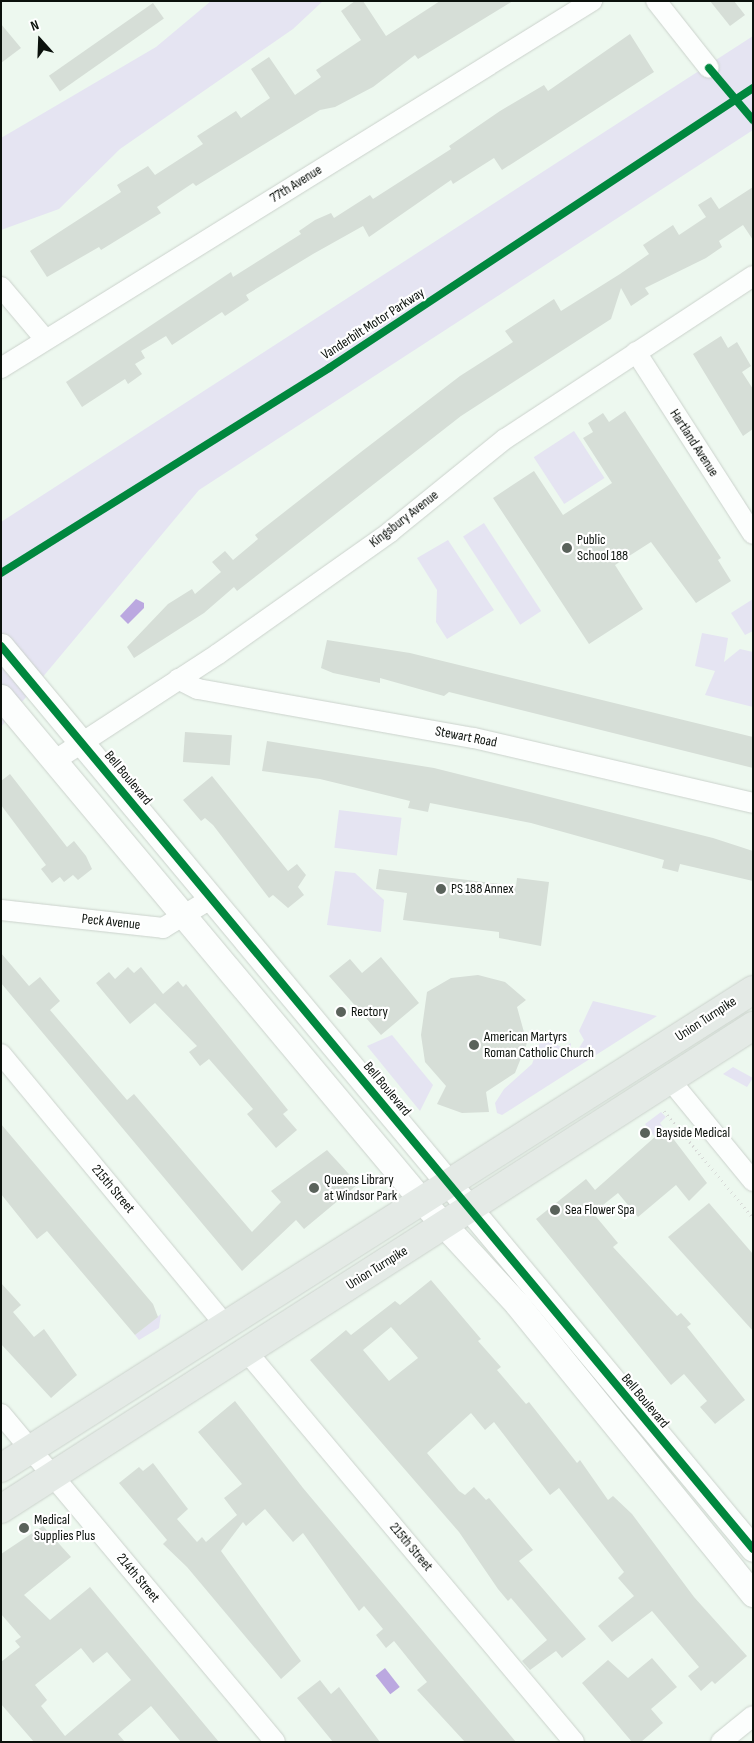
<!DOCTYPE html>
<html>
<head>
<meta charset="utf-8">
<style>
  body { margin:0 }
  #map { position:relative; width:754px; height:1743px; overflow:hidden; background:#edf8ef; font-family:"Sofia Sans Condensed",sans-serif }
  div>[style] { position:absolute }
  .green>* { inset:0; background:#e5e4f2; transform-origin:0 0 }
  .water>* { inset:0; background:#bba8e0; transform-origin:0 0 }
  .building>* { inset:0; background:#d6ded7; transform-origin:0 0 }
  .path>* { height:3px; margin-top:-1.5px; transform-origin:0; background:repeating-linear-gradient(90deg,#d7d9d7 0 1px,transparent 0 5px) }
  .roads { filter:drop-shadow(0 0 1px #cbd2cc) drop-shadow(0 0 1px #cbd2cc) }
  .minor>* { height:20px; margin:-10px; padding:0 10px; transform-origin:10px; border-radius:10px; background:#fcfefd }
  .tertiary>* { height:25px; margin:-12.5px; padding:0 12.5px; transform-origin:12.5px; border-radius:12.5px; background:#fcfefd }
  .primary>* { height:28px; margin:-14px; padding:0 14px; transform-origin:14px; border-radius:14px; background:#e4eae6 }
  .cycleway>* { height:8px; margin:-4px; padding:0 4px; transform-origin:4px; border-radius:4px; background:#00873e }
  .dots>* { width:14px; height:14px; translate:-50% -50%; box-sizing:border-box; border:2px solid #fff; border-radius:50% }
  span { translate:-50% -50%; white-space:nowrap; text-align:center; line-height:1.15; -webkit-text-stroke:4.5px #fff; paint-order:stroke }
  .street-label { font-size:14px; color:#0b110c }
  .poi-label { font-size:14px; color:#0b110c }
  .left { translate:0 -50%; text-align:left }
  .frame { position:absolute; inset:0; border:2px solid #0b110c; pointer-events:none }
  .north { position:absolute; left:15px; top:15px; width:50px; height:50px; -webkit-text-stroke:4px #fff; paint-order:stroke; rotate:340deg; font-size:14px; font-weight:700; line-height:20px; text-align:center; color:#0b110c }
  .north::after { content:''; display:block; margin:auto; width:18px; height:22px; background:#0b110c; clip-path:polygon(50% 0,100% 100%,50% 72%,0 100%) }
</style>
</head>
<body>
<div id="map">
  <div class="green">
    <div style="clip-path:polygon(211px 1px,323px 1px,293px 29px,120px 149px,59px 209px,1px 230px,1px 138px,156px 47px)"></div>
    <div style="clip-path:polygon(753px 36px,753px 130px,199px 490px,1px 727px,1px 522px)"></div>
    <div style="left:574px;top:431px;width:56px;height:48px;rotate:57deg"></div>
    <div style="left:484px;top:523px;width:105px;height:25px;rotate:57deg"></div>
    <div style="clip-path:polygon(448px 540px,494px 610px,447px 639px,436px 622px,437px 590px,417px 558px)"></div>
    <div style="clip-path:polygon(753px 599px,753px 631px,745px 635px,731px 613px)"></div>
    <div style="clip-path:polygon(702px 633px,728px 638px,724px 662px,740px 649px,753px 652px,753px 707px,705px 695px,715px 671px,695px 666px)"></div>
    <div style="left:339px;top:810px;width:63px;height:38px;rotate:7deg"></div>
    <div style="clip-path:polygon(335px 871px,355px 873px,384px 900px,381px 932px,327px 925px)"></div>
    <div style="clip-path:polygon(593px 1001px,657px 1016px,502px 1115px,497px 1113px,495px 1103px,504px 1089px,532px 1064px,542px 1037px,563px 1048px,571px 1043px,571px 1048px,579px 1048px,584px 1040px,579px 1031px)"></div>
    <div style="clip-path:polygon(392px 1035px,433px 1085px,420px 1111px,367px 1046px)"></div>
    <div style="clip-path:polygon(733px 1067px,753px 1078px,747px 1087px,723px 1074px)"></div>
    <div style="clip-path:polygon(661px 1112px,666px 1117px,660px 1123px,664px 1129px,655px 1137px,645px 1124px)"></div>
    <div style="clip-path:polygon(161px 1314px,159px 1328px,139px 1340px,135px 1335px)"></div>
  </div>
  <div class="water">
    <div style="clip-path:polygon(136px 599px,144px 603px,144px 608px,128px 624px,120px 616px)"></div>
    <div style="left:385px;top:1668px;width:24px;height:12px;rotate:52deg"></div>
  </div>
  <div class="building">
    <div style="clip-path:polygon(355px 1px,363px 1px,386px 36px,440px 1px,513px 1px,418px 59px,415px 55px,373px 87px,335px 107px,320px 110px,196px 186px,193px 183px,157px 207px,161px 213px,101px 250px,99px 247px,47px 277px,30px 251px,121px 192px,117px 185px,148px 166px,155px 175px,203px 144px,197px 136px,236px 111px,241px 118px,270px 98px,251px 69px,269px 57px,295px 95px,321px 77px,316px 70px,361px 40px,341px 11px)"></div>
    <div style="clip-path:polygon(710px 1px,734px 1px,745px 15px,730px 26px)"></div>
    <div style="left:153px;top:3px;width:19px;height:127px;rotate:55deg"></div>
    <div style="clip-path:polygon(1px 24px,21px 48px,1px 63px)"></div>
    <div style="clip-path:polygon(630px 34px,654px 72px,502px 170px,494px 158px,453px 184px,451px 180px,369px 237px,363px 226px,313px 254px,246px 295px,249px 300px,225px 316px,222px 312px,172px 345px,166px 336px,141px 351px,145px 358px,135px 364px,142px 374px,128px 384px,125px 379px,82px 407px,66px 382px,231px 272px,233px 277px,301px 234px,299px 231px,315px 220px,331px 213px,334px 218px,370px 195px,373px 199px,451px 149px,449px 146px,500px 111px,544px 85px,548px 91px)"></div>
    <div style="clip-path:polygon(753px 187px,753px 240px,743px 225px,719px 241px,722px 247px,706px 258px,645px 288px,649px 294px,631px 306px,621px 288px,611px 319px,461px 416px,237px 591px,234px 587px,204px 613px,134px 658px,127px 647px,168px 604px,192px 589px,195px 594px,221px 572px,212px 562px,225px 551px,233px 560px,258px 539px,255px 535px,361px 452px,460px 376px,513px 342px,505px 331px,554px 299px,561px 311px,620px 274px,649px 254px,643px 245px,673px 225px,679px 235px,706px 217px,698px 205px,711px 197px,719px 209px)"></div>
    <div style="clip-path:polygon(721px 336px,728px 348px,737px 342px,751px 366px,742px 372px,753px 389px,753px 429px,743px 436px,693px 354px)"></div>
    <div style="clip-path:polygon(625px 411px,721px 558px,718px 560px,731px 581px,696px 603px,651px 542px,615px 565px,643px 609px,589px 644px,493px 498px,534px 471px,563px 515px,612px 483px,583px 438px,593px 432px,588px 423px,603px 413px,609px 422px)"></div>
    <div style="clip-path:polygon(327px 640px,410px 653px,753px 737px,753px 768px,449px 692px,444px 696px,380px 678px,380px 683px,333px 673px,321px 668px)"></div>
    <div style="left:185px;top:732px;width:47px;height:30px;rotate:4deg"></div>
    <div style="clip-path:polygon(267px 741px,434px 768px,713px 838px,753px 851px,753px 881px,680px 864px,678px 872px,662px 868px,664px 860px,531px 823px,430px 803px,428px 812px,408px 808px,410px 801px,320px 779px,262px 771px)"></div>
    <div style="clip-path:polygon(10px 774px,67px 847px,74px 841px,86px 856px,92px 869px,78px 880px,73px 875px,64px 882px,60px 877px,52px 883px,41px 869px,46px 865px,1px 805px,1px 781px)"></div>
    <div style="clip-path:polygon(212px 776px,288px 871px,297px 864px,306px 875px,298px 887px,304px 895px,288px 908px,273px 895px,269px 898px,213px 825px,205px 818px,201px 821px,183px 800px)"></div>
    <div style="clip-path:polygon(379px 869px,516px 886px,517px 878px,549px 882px,541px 946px,499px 938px,499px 932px,403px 920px,407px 893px,376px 889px)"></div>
    <div style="clip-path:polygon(1px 953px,29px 986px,40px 977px,60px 1001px,50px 1010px,127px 1100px,134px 1094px,252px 1232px,281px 1202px,271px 1191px,327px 1150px,358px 1184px,304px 1229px,296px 1220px,242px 1271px,1px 983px)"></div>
    <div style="clip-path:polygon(381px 957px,419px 1003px,381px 1035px,329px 976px,350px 959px,362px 973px)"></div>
    <div style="clip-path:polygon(128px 967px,134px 973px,141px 967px,163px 994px,178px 981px,183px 987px,186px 984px,288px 1110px,283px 1114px,297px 1130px,276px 1148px,247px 1114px,253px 1109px,209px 1059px,200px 1066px,189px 1052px,197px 1046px,155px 1003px,130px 1024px,96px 983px,109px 972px,115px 979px)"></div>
    <div style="clip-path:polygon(478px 975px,505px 982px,526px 1000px,517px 1007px,527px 1043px,515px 1073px,486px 1092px,489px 1112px,462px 1113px,437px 1104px,446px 1086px,425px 1062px,421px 1035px,427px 992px,451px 978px)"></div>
    <div style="clip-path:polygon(1px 1124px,153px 1304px,158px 1317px,135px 1335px,47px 1231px,37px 1239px,1px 1194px)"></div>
    <div style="clip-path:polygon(665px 1128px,707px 1183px,689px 1201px,676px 1185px,638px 1217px,618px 1193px,593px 1213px,618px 1243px,613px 1247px,677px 1316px,681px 1313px,691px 1324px,687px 1327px,745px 1400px,715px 1424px,700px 1407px,707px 1401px,684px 1374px,671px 1385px,536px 1219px,586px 1179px,595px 1190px)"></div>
    <div style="clip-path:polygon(709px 1203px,753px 1254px,753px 1331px,668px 1237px)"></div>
    <div style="clip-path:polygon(evenodd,431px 1280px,481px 1339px,478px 1341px,501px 1367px,497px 1370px,526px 1404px,529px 1402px,577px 1463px,580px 1460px,608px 1500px,613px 1496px,632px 1514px,694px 1597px,747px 1656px,715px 1684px,712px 1681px,701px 1691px,688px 1676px,699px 1667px,652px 1611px,612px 1642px,598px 1626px,634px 1596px,618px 1578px,624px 1572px,559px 1488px,550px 1495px,494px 1422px,485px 1430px,471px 1413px,427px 1453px,459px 1491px,465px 1495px,474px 1487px,486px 1500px,489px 1498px,533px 1550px,519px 1561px,586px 1639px,562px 1658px,556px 1651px,530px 1670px,522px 1661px,547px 1640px,511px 1598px,508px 1601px,498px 1589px,459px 1532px,310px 1360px,346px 1330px,351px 1335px,395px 1301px,400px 1305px,431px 1280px,391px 1327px,418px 1358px,389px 1381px,363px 1350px,391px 1327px)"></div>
    <div style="clip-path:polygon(1px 1283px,21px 1305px,13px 1312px,34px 1337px,44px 1329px,77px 1375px,51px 1398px,1px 1344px)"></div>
    <div style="clip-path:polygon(235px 1401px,303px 1488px,516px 1742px,465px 1742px,417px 1690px,427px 1682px,394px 1641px,386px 1648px,376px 1635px,383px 1629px,364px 1606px,359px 1611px,303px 1533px,293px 1542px,265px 1509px,246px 1526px,243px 1522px,221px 1551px,301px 1661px,281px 1679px,187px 1567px,163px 1544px,167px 1540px,119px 1483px,139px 1467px,143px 1471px,153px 1463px,188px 1509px,177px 1519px,197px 1542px,202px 1537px,206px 1542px,237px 1515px,224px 1498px,242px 1484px,198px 1432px)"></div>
    <div style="clip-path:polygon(evenodd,43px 1526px,71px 1557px,24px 1595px,50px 1620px,90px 1587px,219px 1742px,181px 1742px,151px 1706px,118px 1734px,125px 1742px,34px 1742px,1px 1704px,1px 1662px,20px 1647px,15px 1641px,21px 1637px,1px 1614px,1px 1554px,43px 1526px,81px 1648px,93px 1663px,107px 1652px,131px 1680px,65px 1736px,41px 1706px,47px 1700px,35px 1685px,81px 1648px)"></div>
    <div style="clip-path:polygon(652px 1658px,677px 1687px,651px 1709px,663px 1723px,641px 1742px,632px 1742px,582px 1683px,608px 1660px,628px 1678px)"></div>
    <div style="clip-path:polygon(320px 1680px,331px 1694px,339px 1687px,380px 1742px,333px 1742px,297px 1698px)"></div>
  </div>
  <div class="path">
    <div style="left:720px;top:82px;width:50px;rotate:49deg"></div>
    <div style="left:664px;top:1111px;width:139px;rotate:50.2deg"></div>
  </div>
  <div class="roads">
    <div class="minor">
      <div style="left:656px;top:1px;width:85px;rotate:51.7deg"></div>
      <div style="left:1px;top:287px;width:68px;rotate:49.8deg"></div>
      <div style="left:636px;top:352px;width:216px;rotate:57.3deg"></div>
      <div style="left:1px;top:368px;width:696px;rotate:-31.84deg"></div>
      <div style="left:178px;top:679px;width:22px;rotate:27deg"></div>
      <div style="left:198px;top:689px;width:280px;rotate:10.1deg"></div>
      <div style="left:474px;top:738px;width:286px;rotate:13.1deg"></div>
      <div style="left:54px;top:761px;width:196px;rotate:-33.1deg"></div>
      <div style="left:218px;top:654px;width:211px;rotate:-35.3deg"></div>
      <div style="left:390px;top:532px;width:148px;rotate:-39deg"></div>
      <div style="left:505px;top:439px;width:297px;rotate:-33.3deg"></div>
      <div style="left:1px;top:910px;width:163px;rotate:6.3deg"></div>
      <div style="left:163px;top:928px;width:57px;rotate:-31.5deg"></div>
      <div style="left:1px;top:1054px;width:352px;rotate:50.4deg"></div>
      <div style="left:670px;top:1080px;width:131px;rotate:50.6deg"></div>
      <div style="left:247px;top:1352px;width:509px;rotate:50.02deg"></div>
      <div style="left:1px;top:1414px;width:427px;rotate:50.1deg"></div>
      <div style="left:721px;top:1742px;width:41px;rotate:-39.1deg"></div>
    </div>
    <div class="tertiary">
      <div style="left:1px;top:646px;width:1175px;rotate:50.21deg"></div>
      <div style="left:1px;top:697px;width:657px;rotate:50.13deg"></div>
      <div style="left:422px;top:1201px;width:140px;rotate:47.3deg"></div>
      <div style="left:517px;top:1304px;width:374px;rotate:50.9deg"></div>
    </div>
    <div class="primary">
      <div style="left:1px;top:1468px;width:891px;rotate:-32.44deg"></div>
      <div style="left:1px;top:1509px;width:894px;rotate:-32.71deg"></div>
    </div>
  </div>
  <div class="cycleway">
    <div style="left:709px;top:68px;width:68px;rotate:49.8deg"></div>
    <div style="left:1px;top:573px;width:387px;rotate:-32deg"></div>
    <div style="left:329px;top:368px;width:508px;rotate:-33.44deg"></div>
    <div style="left:1px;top:646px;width:1175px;rotate:50.21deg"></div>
  </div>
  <div class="dots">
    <div style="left:567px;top:548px;background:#5a625b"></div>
    <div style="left:441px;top:889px;background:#5a625b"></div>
    <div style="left:341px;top:1012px;background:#5a625b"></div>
    <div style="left:474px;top:1045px;background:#5a625b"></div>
    <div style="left:645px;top:1133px;background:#5a625b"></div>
    <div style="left:314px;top:1188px;background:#5a625b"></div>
    <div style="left:555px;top:1210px;background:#5a625b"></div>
    <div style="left:24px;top:1528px;background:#5a625b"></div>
  </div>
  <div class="street-label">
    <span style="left:296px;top:184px;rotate:-32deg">77th Avenue</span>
    <span style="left:373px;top:324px;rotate:-33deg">Vanderbilt Motor Parkway</span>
    <span style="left:694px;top:443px;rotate:57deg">Hartland Avenue</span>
    <span style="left:404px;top:519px;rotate:-38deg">Kingsbury Avenue</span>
    <span style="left:466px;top:737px;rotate:11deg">Stewart Road</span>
    <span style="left:128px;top:778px;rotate:50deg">Bell Boulevard</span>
    <span style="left:111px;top:922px;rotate:6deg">Peck Avenue</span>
    <span style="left:706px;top:1019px;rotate:-33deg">Union Turnpike</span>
    <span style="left:387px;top:1089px;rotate:50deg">Bell Boulevard</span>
    <span style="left:113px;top:1189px;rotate:50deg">215th Street</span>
    <span style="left:377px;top:1268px;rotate:-32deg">Union Turnpike</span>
    <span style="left:645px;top:1401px;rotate:50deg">Bell Boulevard</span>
    <span style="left:411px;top:1547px;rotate:50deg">215th Street</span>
    <span style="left:138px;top:1578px;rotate:50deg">214th Street</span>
  </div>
  <div class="poi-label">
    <span class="left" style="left:577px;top:548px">Public<br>School 188</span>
    <span class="left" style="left:451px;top:889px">PS 188 Annex</span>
    <span class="left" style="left:351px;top:1012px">Rectory</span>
    <span class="left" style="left:484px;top:1045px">American Martyrs<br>Roman Catholic Church</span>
    <span class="left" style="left:656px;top:1133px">Bayside Medical</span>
    <span class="left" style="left:324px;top:1188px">Queens Library<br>at Windsor Park</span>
    <span class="left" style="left:565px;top:1210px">Sea Flower Spa</span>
    <span class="left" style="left:34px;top:1528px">Medical<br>Supplies Plus</span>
  </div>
  <div class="frame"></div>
  <div class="north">N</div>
</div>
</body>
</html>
